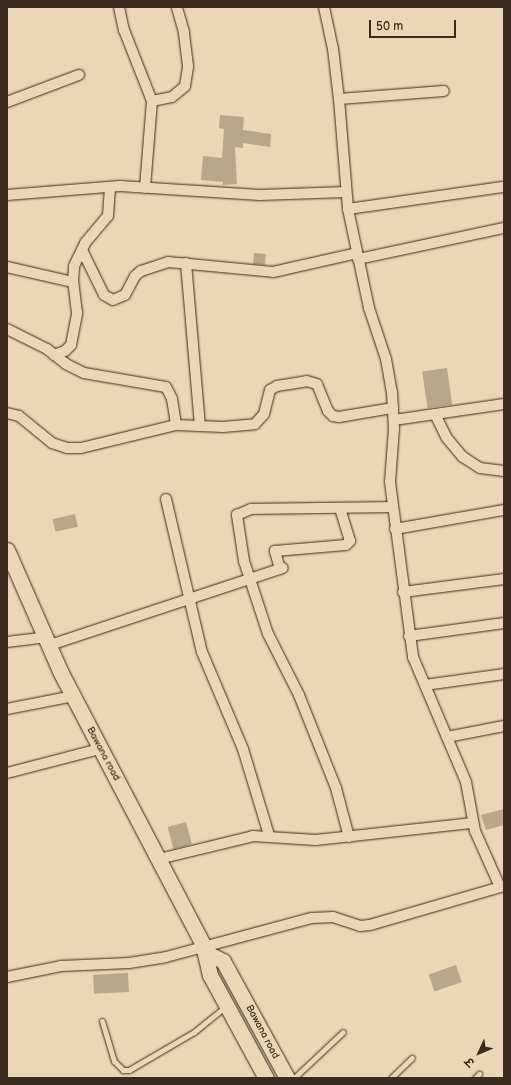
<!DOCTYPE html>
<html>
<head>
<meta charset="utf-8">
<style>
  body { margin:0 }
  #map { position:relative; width:511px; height:1085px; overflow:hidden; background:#ebd7b5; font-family:"Balsamiq Sans","Playpen Sans Deva",sans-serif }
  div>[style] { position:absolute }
  .building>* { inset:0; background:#baa68b; transform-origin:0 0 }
  .roads { filter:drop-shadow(0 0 1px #3b2a1e) drop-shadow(0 0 1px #3b2a1e) }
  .service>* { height:5px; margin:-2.5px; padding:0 2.5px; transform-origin:2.5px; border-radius:2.5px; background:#ebd7b5 }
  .minor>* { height:10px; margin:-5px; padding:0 5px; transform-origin:5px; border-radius:5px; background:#ebd7b5 }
  .primary>* { height:15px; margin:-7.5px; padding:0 7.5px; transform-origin:7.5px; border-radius:7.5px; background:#ebd7b5 }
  span { translate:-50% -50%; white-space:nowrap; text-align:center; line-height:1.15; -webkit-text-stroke:3px #ebd7b5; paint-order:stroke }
  .street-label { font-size:10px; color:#3b2a1e }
  .frame { position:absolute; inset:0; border:8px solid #3b2a1e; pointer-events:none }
  .north { position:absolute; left:459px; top:1033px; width:40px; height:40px; -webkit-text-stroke:3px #ebd7b5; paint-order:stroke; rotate:226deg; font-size:11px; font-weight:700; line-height:16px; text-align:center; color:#3b2a1e }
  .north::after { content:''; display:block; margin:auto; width:14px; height:18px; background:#3b2a1e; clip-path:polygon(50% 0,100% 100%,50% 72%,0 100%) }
  .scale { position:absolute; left:369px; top:20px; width:87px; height:18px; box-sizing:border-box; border:2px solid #3b2a1e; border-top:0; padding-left:5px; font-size:12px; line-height:14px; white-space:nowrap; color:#3b2a1e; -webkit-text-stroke:3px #ebd7b5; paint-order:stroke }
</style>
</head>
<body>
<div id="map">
  <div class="building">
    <div style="clip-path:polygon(220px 115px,244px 117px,243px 130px,271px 134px,270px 147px,243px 143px,243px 148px,235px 147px,237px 184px,223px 185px,223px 182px,201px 180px,203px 156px,222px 158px,224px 129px,219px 128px)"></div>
    <div style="left:254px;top:253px;width:12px;height:11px;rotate:5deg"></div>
    <div style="left:447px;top:368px;width:37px;height:25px;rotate:82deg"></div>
    <div style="left:75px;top:514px;width:13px;height:23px;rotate:77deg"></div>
    <div style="clip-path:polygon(504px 809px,504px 825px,486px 830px,481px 815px)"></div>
    <div style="left:186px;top:822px;width:23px;height:19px;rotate:75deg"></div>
    <div style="left:456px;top:965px;width:18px;height:29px;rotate:71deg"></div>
    <div style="left:128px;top:973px;width:19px;height:35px;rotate:87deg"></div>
  </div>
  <div class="roads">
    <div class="service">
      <div style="left:102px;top:1021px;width:42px;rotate:73.3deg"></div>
      <div style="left:114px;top:1061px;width:13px;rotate:45deg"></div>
      <div style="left:123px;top:1070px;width:6px"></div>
      <div style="left:129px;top:1070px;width:75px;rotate:-30.3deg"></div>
      <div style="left:194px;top:1032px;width:40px;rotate:-39deg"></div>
      <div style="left:294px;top:1078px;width:67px;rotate:-43.2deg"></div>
      <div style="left:391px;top:1078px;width:29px;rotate:-44deg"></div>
      <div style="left:475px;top:1078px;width:6px;rotate:-45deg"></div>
    </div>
    <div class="minor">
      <div style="left:119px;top:7px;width:24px;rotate:78deg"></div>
      <div style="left:124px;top:30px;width:76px;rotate:68.5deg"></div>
      <div style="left:152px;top:101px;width:87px;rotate:94.6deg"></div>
      <div style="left:324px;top:7px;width:43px;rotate:77.9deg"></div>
      <div style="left:333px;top:49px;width:50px;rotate:83.2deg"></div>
      <div style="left:339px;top:99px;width:110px;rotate:85.3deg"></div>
      <div style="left:348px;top:209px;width:101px;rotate:78deg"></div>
      <div style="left:369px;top:308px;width:54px;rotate:71.6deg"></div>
      <div style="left:386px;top:359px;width:34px;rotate:80deg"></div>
      <div style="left:392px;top:392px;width:36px;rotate:87deg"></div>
      <div style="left:394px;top:428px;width:54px;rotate:94.2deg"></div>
      <div style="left:390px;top:482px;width:177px;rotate:82.5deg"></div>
      <div style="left:413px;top:657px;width:136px;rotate:67deg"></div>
      <div style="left:466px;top:782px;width:50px;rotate:79.6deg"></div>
      <div style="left:475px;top:831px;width:61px;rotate:65.9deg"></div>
      <div style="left:339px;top:99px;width:105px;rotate:-4.4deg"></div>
      <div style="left:152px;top:101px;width:20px;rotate:-11deg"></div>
      <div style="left:172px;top:97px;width:17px;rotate:-40deg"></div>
      <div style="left:185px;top:86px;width:20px;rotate:-81deg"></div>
      <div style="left:188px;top:66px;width:34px;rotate:-97deg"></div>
      <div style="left:184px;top:32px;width:26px;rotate:-106deg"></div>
      <div style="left:7px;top:102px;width:77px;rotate:-20.6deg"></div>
      <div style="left:7px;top:195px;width:113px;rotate:-4.6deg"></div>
      <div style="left:120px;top:186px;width:140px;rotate:3.7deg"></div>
      <div style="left:260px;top:195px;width:86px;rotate:-2deg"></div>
      <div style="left:348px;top:209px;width:156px;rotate:-8.1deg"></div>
      <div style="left:82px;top:250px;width:50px;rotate:63.9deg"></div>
      <div style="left:104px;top:295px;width:10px;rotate:29deg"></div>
      <div style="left:113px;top:300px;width:13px;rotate:-23deg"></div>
      <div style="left:125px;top:295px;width:21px;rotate:-62deg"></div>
      <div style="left:135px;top:276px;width:8px;rotate:-40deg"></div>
      <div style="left:141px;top:271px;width:28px;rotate:-18deg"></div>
      <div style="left:168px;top:262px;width:105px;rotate:5.4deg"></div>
      <div style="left:273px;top:272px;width:86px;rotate:-12.7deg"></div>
      <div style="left:358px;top:259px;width:149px;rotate:-12deg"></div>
      <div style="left:186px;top:263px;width:163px;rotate:85.1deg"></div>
      <div style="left:7px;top:267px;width:68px;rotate:12.8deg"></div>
      <div style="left:7px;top:329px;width:45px;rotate:26.6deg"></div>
      <div style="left:47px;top:349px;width:24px;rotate:38deg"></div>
      <div style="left:66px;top:364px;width:20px;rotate:27deg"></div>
      <div style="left:84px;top:373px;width:83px;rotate:9.7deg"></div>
      <div style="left:166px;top:387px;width:13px;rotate:63deg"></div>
      <div style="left:172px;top:399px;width:26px;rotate:81deg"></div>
      <div style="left:54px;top:355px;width:12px;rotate:-20deg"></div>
      <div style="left:65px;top:351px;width:8px;rotate:-45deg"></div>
      <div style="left:71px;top:345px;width:33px;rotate:-79deg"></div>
      <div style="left:77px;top:313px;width:31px;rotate:-97deg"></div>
      <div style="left:73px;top:282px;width:16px;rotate:-86deg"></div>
      <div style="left:74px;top:266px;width:25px;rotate:-64deg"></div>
      <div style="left:85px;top:243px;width:35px;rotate:-50deg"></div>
      <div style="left:108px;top:216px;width:29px;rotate:-86deg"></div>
      <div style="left:7px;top:413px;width:12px;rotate:14deg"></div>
      <div style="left:19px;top:416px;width:43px;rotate:39.3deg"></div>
      <div style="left:52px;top:443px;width:16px;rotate:18deg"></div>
      <div style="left:67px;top:448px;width:14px"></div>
      <div style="left:81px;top:448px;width:98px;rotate:-13.6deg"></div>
      <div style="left:176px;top:425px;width:47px;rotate:2.4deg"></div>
      <div style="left:223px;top:427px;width:32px;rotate:-5deg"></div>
      <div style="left:255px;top:424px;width:13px;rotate:-48deg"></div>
      <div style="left:264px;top:414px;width:25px;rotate:-76deg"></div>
      <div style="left:270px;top:390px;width:8px;rotate:-30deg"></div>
      <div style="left:277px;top:386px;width:30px;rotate:-9deg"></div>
      <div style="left:307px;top:381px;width:10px;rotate:17deg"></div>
      <div style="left:317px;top:384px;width:29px;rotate:68deg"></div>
      <div style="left:328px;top:411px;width:7px;rotate:45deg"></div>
      <div style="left:333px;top:416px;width:6px;rotate:9deg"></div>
      <div style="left:339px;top:417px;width:55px;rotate:-9.5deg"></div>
      <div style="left:435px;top:414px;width:25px;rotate:64deg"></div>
      <div style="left:446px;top:437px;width:26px;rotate:50deg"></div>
      <div style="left:463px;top:457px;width:20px;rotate:33deg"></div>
      <div style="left:480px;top:468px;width:24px;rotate:7deg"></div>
      <div style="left:394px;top:420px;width:111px;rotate:-8.3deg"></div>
      <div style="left:166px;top:499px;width:157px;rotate:76.8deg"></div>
      <div style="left:202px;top:652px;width:105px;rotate:67.1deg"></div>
      <div style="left:243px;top:749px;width:90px;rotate:73.2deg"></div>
      <div style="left:395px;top:529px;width:111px;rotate:-9.9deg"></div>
      <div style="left:280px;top:569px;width:19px;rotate:-106deg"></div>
      <div style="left:275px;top:551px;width:71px;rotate:-4.8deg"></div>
      <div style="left:346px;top:545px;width:6px;rotate:-45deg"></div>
      <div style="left:350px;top:541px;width:34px;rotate:-107deg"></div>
      <div style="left:403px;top:592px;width:102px;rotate:-7.3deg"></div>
      <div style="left:409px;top:636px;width:96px;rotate:-7.8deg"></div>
      <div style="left:7px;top:642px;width:38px;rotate:-7deg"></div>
      <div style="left:50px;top:645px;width:245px;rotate:-18.3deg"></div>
      <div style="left:425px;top:685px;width:80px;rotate:-7.9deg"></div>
      <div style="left:7px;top:709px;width:68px;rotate:-11deg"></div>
      <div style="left:447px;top:737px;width:58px;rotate:-10.9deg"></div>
      <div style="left:7px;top:773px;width:96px;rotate:-14.5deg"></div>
      <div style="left:349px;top:837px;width:51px;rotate:-104.9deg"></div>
      <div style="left:336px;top:788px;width:100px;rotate:-111.7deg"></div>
      <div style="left:299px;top:695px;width:68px;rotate:-116.9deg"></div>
      <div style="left:268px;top:634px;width:77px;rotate:-108.2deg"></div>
      <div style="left:244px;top:561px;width:47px;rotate:-98.7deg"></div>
      <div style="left:237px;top:515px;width:15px;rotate:-23deg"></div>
      <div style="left:251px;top:509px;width:141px;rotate:-0.8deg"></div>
      <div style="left:159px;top:859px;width:97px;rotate:-13.7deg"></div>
      <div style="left:253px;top:836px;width:63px;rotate:3.6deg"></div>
      <div style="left:316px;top:840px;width:158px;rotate:-6.2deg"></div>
      <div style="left:7px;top:977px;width:55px;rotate:-11.5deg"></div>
      <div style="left:61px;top:966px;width:68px;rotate:-2.5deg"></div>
      <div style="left:129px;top:963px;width:37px;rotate:-9deg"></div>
      <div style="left:166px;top:957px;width:151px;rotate:-15deg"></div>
      <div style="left:312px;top:918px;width:21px;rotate:-3deg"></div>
      <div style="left:333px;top:917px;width:28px;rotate:18deg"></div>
      <div style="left:360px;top:926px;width:10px;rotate:-6deg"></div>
      <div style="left:370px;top:925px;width:140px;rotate:-16.2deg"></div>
    </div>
    <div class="primary">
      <div style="left:7px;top:550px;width:134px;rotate:66.3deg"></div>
      <div style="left:61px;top:673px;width:307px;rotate:62.4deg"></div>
      <div style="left:203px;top:945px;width:31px;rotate:77deg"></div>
      <div style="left:210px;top:975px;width:117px;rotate:61.5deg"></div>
      <div style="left:207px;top:953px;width:18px;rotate:27deg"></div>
      <div style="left:223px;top:961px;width:133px;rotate:61.3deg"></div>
    </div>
  </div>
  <div class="street-label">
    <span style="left:103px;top:754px;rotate:62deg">Bawana road</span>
    <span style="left:262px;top:1032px;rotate:62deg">Bawana road</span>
  </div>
  <div class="frame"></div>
  <div class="north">उ</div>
  <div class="scale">50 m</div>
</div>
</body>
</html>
